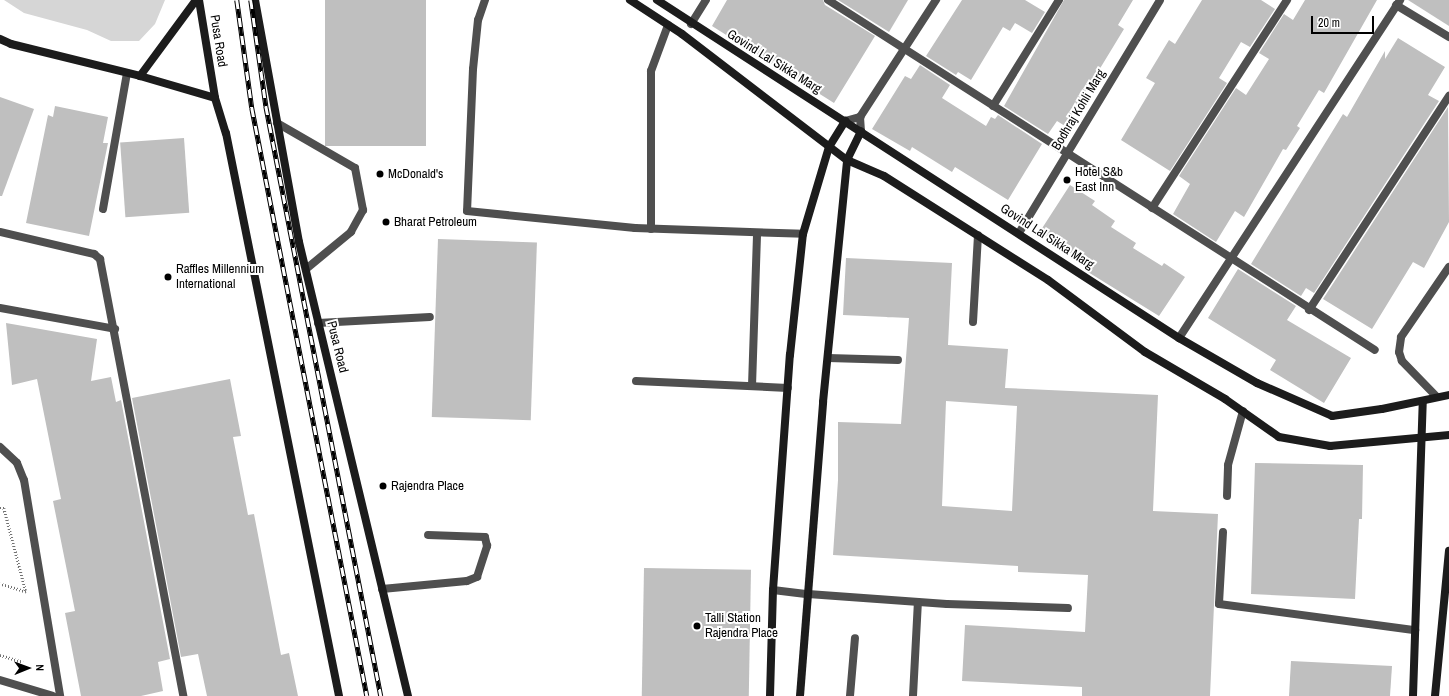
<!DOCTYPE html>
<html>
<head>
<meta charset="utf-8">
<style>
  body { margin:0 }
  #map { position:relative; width:1449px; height:696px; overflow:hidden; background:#fff; font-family:"Archivo Narrow",sans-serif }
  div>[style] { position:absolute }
  .green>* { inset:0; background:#d6d6d6 }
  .building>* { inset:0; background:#bfbfbf; transform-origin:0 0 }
  .path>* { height:2.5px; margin-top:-1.25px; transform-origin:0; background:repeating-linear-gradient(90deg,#717171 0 1px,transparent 0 3px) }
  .lane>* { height:8px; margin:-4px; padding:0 4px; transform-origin:4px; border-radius:4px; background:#4f4f4f }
  .street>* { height:8px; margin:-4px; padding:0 4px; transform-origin:4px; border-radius:4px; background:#4f4f4f }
  .secondary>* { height:8px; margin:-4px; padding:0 4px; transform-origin:4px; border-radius:4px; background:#1c1c1c }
  .rail>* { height:4.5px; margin-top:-2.25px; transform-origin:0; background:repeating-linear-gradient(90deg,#fff 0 9px,#000 0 18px); box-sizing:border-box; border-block:1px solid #000 }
  .dots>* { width:11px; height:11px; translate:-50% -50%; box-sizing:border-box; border:2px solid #fff; border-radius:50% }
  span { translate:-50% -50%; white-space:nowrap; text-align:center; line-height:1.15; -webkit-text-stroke:4px #fff; paint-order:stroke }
  .street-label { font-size:13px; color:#000 }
  .poi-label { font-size:13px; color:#000 }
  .left { translate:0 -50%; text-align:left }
  .north { position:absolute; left:8px; top:648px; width:40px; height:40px; -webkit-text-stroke:3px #fff; paint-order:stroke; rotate:89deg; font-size:11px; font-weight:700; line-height:16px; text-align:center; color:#000 }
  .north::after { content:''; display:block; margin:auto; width:14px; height:18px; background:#000; clip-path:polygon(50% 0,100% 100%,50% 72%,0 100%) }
  .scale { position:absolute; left:1311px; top:16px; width:63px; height:18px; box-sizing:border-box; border:2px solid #000; border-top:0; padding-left:5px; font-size:12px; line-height:14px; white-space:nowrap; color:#000; -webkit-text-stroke:3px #fff; paint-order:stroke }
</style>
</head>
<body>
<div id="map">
  <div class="green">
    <div style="clip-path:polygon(4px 0,165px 0,155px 24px,139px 41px,111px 41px,87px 30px,24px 13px)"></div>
  </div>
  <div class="building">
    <div style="left:325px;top:0;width:101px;height:146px"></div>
    <div style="clip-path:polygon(727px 0,823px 0,825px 5px,875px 36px,834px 103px,712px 26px)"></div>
    <div style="clip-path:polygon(838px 0,908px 0,889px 32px)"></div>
    <div style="clip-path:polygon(962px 0,1025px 0,1045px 12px,1032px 33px,1015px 23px,1010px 31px,1003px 27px,971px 80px,958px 72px,956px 75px,926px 56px)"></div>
    <div style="clip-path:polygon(1064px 0,1133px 0,1118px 25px,1124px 29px,1065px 126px,1057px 121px,1048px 134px,1004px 106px)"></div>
    <div style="clip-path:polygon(1202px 0,1261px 0,1275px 9px,1250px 47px,1241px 42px,1219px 78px,1227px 83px,1170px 171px,1121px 140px,1155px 83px,1146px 78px,1169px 40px,1175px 44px)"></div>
    <div style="clip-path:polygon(1305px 0,1377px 0,1324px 93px,1319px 90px,1297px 126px,1300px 128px,1286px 150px,1283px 149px,1244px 217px,1235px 211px,1216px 242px,1173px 214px,1190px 184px,1179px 176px,1236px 88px,1246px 95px,1269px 59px,1259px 53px,1284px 14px,1293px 20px)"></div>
    <div style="clip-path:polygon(1408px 0,1449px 0,1449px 26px)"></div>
    <div style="clip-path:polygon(1398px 38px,1445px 67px,1428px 95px,1439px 101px,1314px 293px,1306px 288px,1301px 296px,1251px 264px,1343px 114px,1347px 117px,1385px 51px,1385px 59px)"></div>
    <div style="clip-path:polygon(920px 65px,950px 85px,942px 98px,986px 126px,991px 117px,995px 119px,998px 115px,1042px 144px,1008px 200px,955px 167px,952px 172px,912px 147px,910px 151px,872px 129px,905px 76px,911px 79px)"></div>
    <div style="clip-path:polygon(0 97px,34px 109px,2px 196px,0 196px)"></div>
    <div style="clip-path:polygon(55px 106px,108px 117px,103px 143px,108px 143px,89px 236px,26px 223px,48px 115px,53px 117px)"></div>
    <div style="clip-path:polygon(1448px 107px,1449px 222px,1424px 268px,1413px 262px,1372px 329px,1323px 299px)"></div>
    <div style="left:184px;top:138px;width:75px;height:64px;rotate:86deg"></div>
    <div style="clip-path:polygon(1070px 185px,1095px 201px,1092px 205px,1115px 221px,1111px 227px,1136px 243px,1133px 248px,1162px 266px,1164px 263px,1185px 277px,1159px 316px,1088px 272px,1091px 267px,1039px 233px)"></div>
    <div style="left:438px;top:239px;width:99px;height:178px;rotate:2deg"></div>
    <div style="clip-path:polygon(evenodd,846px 258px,952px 263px,948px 345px,1008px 349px,1005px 388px,1158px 395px,1153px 511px,1218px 514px,1210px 696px,1082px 696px,1082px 687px,962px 681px,965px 625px,1085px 632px,1088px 575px,1018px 572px,1018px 566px,833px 555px,838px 480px,838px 422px,901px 424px,909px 318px,843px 315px,846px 258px,946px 401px,1017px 406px,1012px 511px,942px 506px,946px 401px)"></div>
    <div style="clip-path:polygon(1238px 269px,1296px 306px,1287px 320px,1351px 358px,1324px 403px,1270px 370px,1276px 360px,1208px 318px)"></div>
    <div style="clip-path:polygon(6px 323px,97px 339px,91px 381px,111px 377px,116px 402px,121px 400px,170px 659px,158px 662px,163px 691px,141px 696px,81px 696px,65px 613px,75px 611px,53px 501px,61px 499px,37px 379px,12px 385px)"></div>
    <div style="clip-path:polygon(230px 379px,241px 436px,233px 437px,248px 515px,254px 514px,281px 655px,289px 653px,298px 696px,207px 696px,198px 654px,181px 657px,132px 398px)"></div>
    <div style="clip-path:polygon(1255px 463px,1363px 465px,1362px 519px,1359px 519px,1355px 599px,1251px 594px)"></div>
    <div style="left:644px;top:568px;width:107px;height:128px;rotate:1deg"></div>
    <div style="clip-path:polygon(1291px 661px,1392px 666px,1390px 696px,1289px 696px)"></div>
  </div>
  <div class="path">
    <div style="left:0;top:508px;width:4px"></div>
    <div style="left:4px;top:508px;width:87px;rotate:75.3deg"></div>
    <div style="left:26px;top:592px;width:27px;rotate:-163deg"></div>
    <div style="left:0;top:655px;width:24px;rotate:17deg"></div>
  </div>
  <div class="lane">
    <div style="left:485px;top:0;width:21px;rotate:109deg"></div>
    <div style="left:478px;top:20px;width:49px;rotate:95.8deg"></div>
    <div style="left:473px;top:69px;width:142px;rotate:92.4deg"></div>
    <div style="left:467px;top:211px;width:169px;rotate:5.8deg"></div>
    <div style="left:635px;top:228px;width:168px;rotate:2deg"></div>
    <div style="left:277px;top:123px;width:90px;rotate:30deg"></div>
    <div style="left:355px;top:168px;width:43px;rotate:79.2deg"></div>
    <div style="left:363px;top:210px;width:25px;rotate:119deg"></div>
    <div style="left:351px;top:232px;width:58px;rotate:140.6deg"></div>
    <div style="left:651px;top:229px;width:158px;rotate:-90deg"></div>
    <div style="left:651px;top:71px;width:49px;rotate:-69.7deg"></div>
    <div style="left:318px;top:323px;width:112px;rotate:-3.1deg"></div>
    <div style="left:636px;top:381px;width:152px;rotate:2.6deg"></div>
    <div style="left:752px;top:386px;width:153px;rotate:-88.1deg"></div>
    <div style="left:1223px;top:532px;width:72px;rotate:93.2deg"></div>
    <div style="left:1219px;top:604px;width:198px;rotate:7.6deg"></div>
    <div style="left:382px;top:589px;width:85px;rotate:-5.4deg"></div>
    <div style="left:467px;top:581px;width:11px;rotate:-22deg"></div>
    <div style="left:477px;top:577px;width:33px;rotate:-72deg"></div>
    <div style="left:487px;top:546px;width:9px;rotate:-103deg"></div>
    <div style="left:485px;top:537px;width:57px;rotate:-178deg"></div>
    <div style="left:808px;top:594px;width:139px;rotate:4.1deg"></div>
    <div style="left:947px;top:604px;width:121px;rotate:1.9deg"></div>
    <div style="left:850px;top:696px;width:58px;rotate:-85.1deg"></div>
    <div style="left:913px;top:696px;width:94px;rotate:-87deg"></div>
  </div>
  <div class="street">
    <div style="left:828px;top:0;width:649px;rotate:32.61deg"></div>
    <div style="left:1396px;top:5px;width:62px;rotate:31.1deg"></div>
    <div style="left:691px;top:24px;width:28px;rotate:-58deg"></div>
    <div style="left:993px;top:106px;width:125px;rotate:-58.1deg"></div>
    <div style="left:860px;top:117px;width:140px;rotate:-57deg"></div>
    <div style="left:845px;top:121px;width:16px;rotate:-15deg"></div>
    <div style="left:860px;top:117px;width:14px;rotate:86deg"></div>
    <div style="left:1152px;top:208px;width:248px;rotate:-57deg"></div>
    <div style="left:103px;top:209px;width:138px;rotate:-80deg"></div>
    <div style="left:0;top:232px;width:97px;rotate:13.2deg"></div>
    <div style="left:94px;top:254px;width:8px;rotate:40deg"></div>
    <div style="left:100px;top:259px;width:445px;rotate:79.2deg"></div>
    <div style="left:1019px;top:233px;width:272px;rotate:-58.8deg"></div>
    <div style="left:0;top:308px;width:117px;rotate:10.3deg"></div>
    <div style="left:1309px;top:310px;width:256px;rotate:-56.8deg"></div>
    <div style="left:973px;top:322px;width:87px;rotate:-86.7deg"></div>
    <div style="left:1179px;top:338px;width:404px;rotate:-56.8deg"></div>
    <div style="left:828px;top:358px;width:70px;rotate:1.6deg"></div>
    <div style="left:1436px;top:396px;width:49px;rotate:-134.2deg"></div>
    <div style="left:1402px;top:361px;width:9px;rotate:-108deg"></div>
    <div style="left:1399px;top:352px;width:15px;rotate:-82deg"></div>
    <div style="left:1401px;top:337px;width:85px;rotate:-55.6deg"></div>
    <div style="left:0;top:447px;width:23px;rotate:43deg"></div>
    <div style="left:17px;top:463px;width:18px;rotate:68deg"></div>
    <div style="left:24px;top:480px;width:219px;rotate:80.5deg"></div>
    <div style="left:1227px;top:496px;width:31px;rotate:-88deg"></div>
    <div style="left:1228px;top:465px;width:56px;rotate:-74.5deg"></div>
    <div style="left:773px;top:590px;width:35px;rotate:7deg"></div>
    <div style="left:0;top:680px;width:55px;rotate:16.8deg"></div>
  </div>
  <div class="secondary">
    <div style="left:199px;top:0;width:99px;rotate:80.7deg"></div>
    <div style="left:215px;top:98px;width:37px;rotate:73deg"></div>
    <div style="left:226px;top:133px;width:574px;rotate:78.65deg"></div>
    <div style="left:255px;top:0;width:246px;rotate:79.7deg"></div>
    <div style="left:299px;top:242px;width:467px;rotate:76.5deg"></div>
    <div style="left:630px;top:0;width:62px;rotate:33.2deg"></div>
    <div style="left:682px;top:34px;width:208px;rotate:37.4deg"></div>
    <div style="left:847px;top:160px;width:40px;rotate:23.4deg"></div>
    <div style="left:884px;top:176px;width:194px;rotate:32.4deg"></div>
    <div style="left:1048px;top:280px;width:121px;rotate:36.6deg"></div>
    <div style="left:1145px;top:352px;width:93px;rotate:30.4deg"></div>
    <div style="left:1225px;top:399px;width:66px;rotate:35.1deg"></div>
    <div style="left:1279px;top:437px;width:52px;rotate:10deg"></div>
    <div style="left:1330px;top:446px;width:120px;rotate:-5.3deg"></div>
    <div style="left:657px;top:0;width:622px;rotate:32.92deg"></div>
    <div style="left:1179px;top:338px;width:90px;rotate:30deg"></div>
    <div style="left:1257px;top:383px;width:82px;rotate:23.7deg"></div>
    <div style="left:1332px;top:416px;width:50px;rotate:-8deg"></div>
    <div style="left:1382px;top:409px;width:68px;rotate:-11.8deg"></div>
    <div style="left:0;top:39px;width:12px;rotate:24deg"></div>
    <div style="left:11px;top:44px;width:133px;rotate:13.9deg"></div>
    <div style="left:140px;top:76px;width:78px;rotate:16.3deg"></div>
    <div style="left:140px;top:76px;width:94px;rotate:-53.6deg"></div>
    <div style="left:770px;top:696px;width:106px;rotate:-88.4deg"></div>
    <div style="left:773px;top:590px;width:236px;rotate:-85.9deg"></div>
    <div style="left:790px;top:355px;width:122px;rotate:-83.9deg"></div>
    <div style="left:803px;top:234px;width:91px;rotate:-73.4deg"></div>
    <div style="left:829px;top:147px;width:31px;rotate:-58deg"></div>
    <div style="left:800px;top:696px;width:295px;rotate:-85.5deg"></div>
    <div style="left:823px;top:402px;width:243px;rotate:-84.3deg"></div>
    <div style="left:847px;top:160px;width:32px;rotate:-64deg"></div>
    <div style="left:1413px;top:696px;width:295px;rotate:-88.1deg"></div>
    <div style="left:1435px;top:696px;width:146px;rotate:-84.5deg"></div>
  </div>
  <div class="rail">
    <div style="left:237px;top:0;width:109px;rotate:82.1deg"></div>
    <div style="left:252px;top:108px;width:599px;rotate:78.93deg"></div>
    <div style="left:251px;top:0;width:107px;rotate:81.9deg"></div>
    <div style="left:266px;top:106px;width:601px;rotate:78.97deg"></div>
  </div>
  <div class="dots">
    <div style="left:380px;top:174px;background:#000"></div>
    <div style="left:1067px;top:180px;background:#000"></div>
    <div style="left:386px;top:222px;background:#000"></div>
    <div style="left:168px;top:277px;background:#000"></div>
    <div style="left:383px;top:486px;background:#000"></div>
    <div style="left:697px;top:626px;background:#000"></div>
  </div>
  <div class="street-label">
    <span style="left:218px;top:41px;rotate:81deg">Pusa Road</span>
    <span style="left:774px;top:62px;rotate:32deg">Govind Lal Sikka Marg</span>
    <span style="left:1079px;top:110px;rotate:-59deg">Bodhraj Kohli Marg</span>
    <span style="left:1047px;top:237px;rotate:33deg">Govind Lal Sikka Marg</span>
    <span style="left:337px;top:347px;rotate:76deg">Pusa Road</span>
  </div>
  <div class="poi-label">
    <span class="left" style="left:1075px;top:180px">Hotel S&amp;b<br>East Inn</span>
    <span class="left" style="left:388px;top:174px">McDonald's</span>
    <span class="left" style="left:394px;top:222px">Bharat Petroleum</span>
    <span class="left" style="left:176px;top:277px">Raffles Millennium<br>International</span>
    <span class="left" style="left:391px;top:486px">Rajendra Place</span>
    <span class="left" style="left:705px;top:626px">Talli Station<br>Rajendra Place</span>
  </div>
  <div class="north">N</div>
  <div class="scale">20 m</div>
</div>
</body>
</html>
